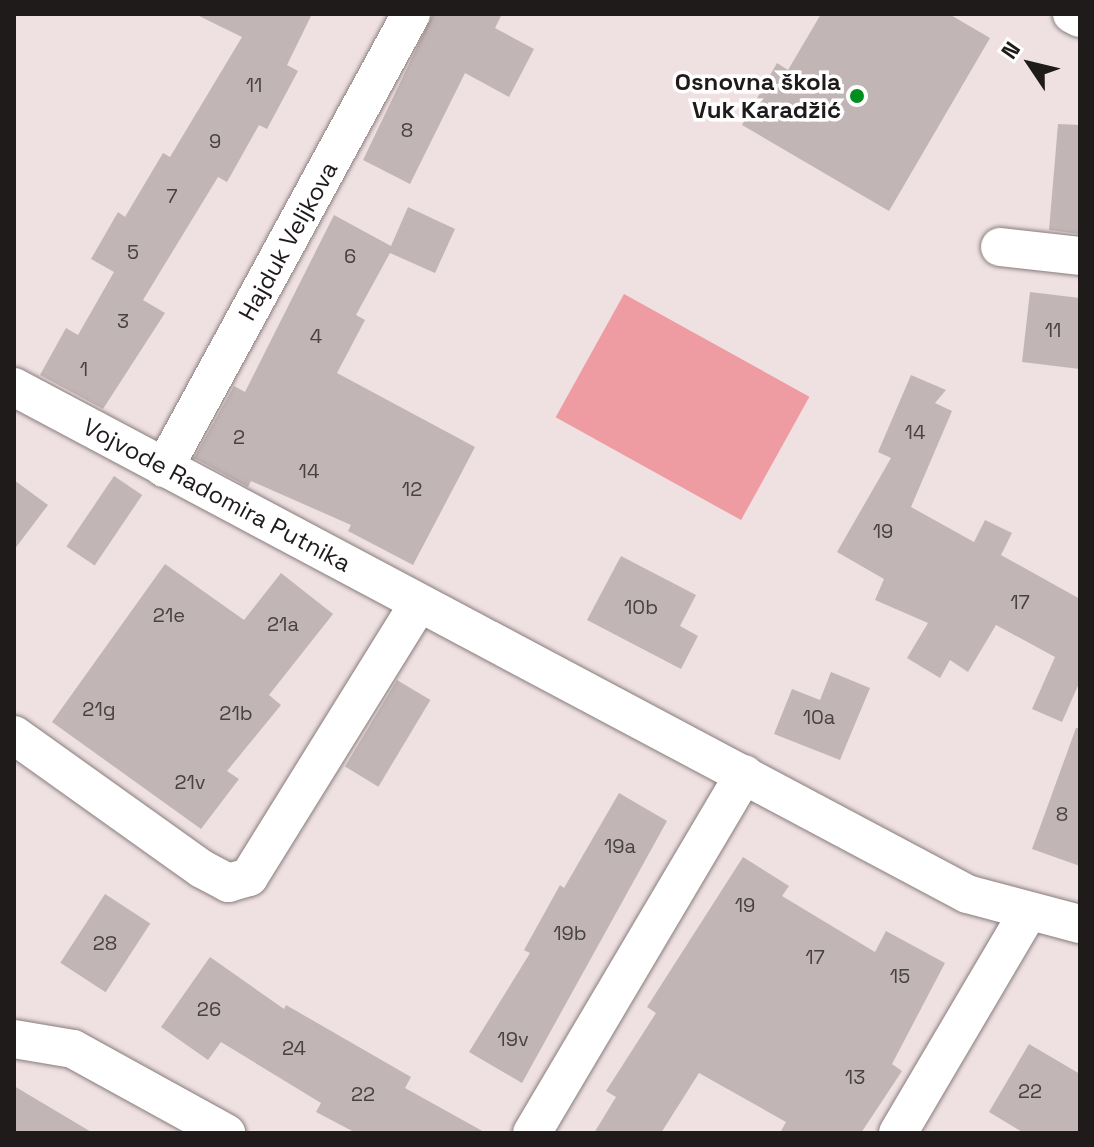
<!DOCTYPE html>
<html>
<head>
<meta charset="utf-8">
<style>
  body { margin:0 }
  #map { position:relative; width:1094px; height:1147px; overflow:hidden; background:#efe1e2; font-family:"Space Grotesk",sans-serif }
  div>[style] { position:absolute }
  .green>* { inset:0; background:#ee9ca2; transform-origin:0 0 }
  .building>* { inset:0; background:#c2b5b6; transform-origin:0 0 }
  .roads { filter:drop-shadow(0 0 2px #887c7c) drop-shadow(0 0 2px #887c7c) }
  .minor>* { height:38px; margin:-19px; padding:0 19px; transform-origin:19px; border-radius:19px; background:#fff }
  .dots>* { width:22px; height:22px; translate:-50% -50%; box-sizing:border-box; border:4px solid #fff; border-radius:50% }
  span { translate:-50% -50%; white-space:nowrap; text-align:center; line-height:1.15; -webkit-text-stroke:7px #fff; paint-order:stroke }
  .number-label { font-size:20px; color:#484242 }
  .number-label span { -webkit-text-stroke-width:0 }
  .poi-label { font-size:24px; color:#1f1b1b; font-weight:700 }
  .right { translate:-100% -50%; text-align:right }
  .street-label { font-size:24px; color:#1f1b1b }
  .frame { position:absolute; inset:0; border:16px solid #1f1b1b; pointer-events:none }
  .north { position:absolute; left:990px; top:24px; width:80px; height:80px; -webkit-text-stroke:6px #fff; paint-order:stroke; rotate:305deg; font-size:22px; font-weight:700; line-height:32px; text-align:center; color:#1f1b1b }
  .north::after { content:''; display:block; margin:auto; width:28px; height:36px; background:#1f1b1b; clip-path:polygon(50% 0,100% 100%,50% 72%,0 100%) }
</style>
</head>
<body>
<div id="map">
  <div class="green">
    <div style="left:624px;top:294px;width:212px;height:141px;rotate:29deg"></div>
  </div>
  <div class="building">
    <div style="clip-path:polygon(195px 14px,312px 14px,287px 65px,298px 71px,267px 129px,259px 125px,227px 182px,218px 177px,143px 300px,165px 313px,103px 409px,40px 375px,66px 328px,78px 335px,114px 272px,91px 259px,118px 212px,125px 217px,163px 153px,170px 157px,242px 37px)"></div>
    <div style="clip-path:polygon(433px 14px,502px 14px,495px 28px,534px 49px,509px 97px,465px 73px,410px 184px,363px 160px)"></div>
    <div style="clip-path:polygon(821px 14px,949px 14px,990px 38px,889px 211px,742px 125px,777px 63px,788px 70px)"></div>
    <div style="clip-path:polygon(1058px 124px,1080px 125px,1080px 234px,1049px 230px)"></div>
    <div style="clip-path:polygon(408px 207px,455px 229px,435px 273px,390px 253px,356px 315px,365px 320px,337px 373px,475px 447px,413px 565px,348px 531px,351px 525px,251px 481px,248px 487px,194px 458px,234px 386px,245px 392px,334px 215px,391px 246px)"></div>
    <div style="clip-path:polygon(1030px 292px,1080px 298px,1080px 369px,1022px 362px)"></div>
    <div style="clip-path:polygon(911px 375px,946px 390px,935px 403px,952px 411px,911px 507px,974px 542px,985px 520px,1012px 533px,1001px 555px,1080px 599px,1080px 681px,1062px 722px,1032px 709px,1055px 657px,996px 625px,968px 672px,950px 660px,940px 678px,907px 658px,928px 623px,875px 600px,884px 579px,837px 552px,891px 458px,878px 452px)"></div>
    <div style="left:114px;top:476px;width:34px;height:85px;rotate:34deg"></div>
    <div style="clip-path:polygon(14px 480px,48px 505px,14px 550px)"></div>
    <div style="clip-path:polygon(621px 556px,696px 595px,680px 626px,698px 636px,681px 669px,587px 620px)"></div>
    <div style="clip-path:polygon(165px 564px,244px 620px,281px 573px,333px 614px,269px 695px,281px 705px,227px 771px,239px 779px,201px 829px,52px 722px)"></div>
    <div style="clip-path:polygon(831px 672px,870px 688px,840px 760px,774px 734px,792px 689px,820px 700px)"></div>
    <div style="left:397px;top:680px;width:39px;height:101px;rotate:31deg"></div>
    <div style="clip-path:polygon(1076px 728px,1080px 728px,1080px 866px,1032px 849px)"></div>
    <div style="clip-path:polygon(619px 793px,667px 821px,522px 1083px,469px 1052px,530px 953px,524px 950px,560px 885px,564px 888px)"></div>
    <div style="clip-path:polygon(743px 857px,789px 886px,782px 896px,875px 952px,886px 931px,945px 963px,892px 1064px,902px 1071px,861px 1133px,780px 1133px,786px 1122px,699px 1073px,661px 1133px,594px 1133px,616px 1097px,606px 1091px,656px 1013px,647px 1007px)"></div>
    <div style="left:105px;top:894px;width:54px;height:82px;rotate:33deg"></div>
    <div style="clip-path:polygon(210px 957px,284px 1009px,286px 1005px,411px 1077px,405px 1088px,486px 1133px,356px 1133px,316px 1112px,321px 1103px,221px 1042px,208px 1060px,161px 1027px)"></div>
    <div style="clip-path:polygon(1029px 1044px,1080px 1074px,1080px 1133px,1024px 1133px,989px 1112px)"></div>
    <div style="clip-path:polygon(14px 1086px,93px 1133px,14px 1133px)"></div>
  </div>
  <div class="roads">
    <div class="minor">
      <div style="left:1072px;top:14px;width:9px;rotate:27deg"></div>
      <div style="left:1000px;top:247px;width:81px;rotate:6.4deg"></div>
      <div style="left:14px;top:387px;width:1079px;rotate:28.01deg"></div>
      <div style="left:967px;top:894px;width:117px;rotate:14.9deg"></div>
      <div style="left:164px;top:468px;width:517px;rotate:-61.45deg"></div>
      <div style="left:14px;top:735px;width:231px;rotate:35.5deg"></div>
      <div style="left:202px;top:869px;width:30px;rotate:28deg"></div>
      <div style="left:228px;top:883px;width:22px;rotate:-16deg"></div>
      <div style="left:249px;top:877px;width:321px;rotate:-58.2deg"></div>
      <div style="left:14px;top:1039px;width:60px;rotate:9.6deg"></div>
      <div style="left:73px;top:1049px;width:175px;rotate:28.8deg"></div>
      <div style="left:532px;top:1133px;width:417px;rotate:-59.4deg"></div>
      <div style="left:898px;top:1133px;width:256px;rotate:-59.5deg"></div>
    </div>
  </div>
  <div class="dots">
    <div style="left:857px;top:96px;background:#008e1f"></div>
  </div>
  <div class="number-label">
    <span style="left:254px;top:85px">11</span>
    <span style="left:407px;top:130px">8</span>
    <span style="left:215px;top:141px">9</span>
    <span style="left:172px;top:196px">7</span>
    <span style="left:133px;top:252px">5</span>
    <span style="left:350px;top:256px">6</span>
    <span style="left:123px;top:321px">3</span>
    <span style="left:1053px;top:330px">11</span>
    <span style="left:316px;top:336px">4</span>
    <span style="left:84px;top:369px">1</span>
    <span style="left:915px;top:432px">14</span>
    <span style="left:239px;top:437px">2</span>
    <span style="left:309px;top:471px">14</span>
    <span style="left:412px;top:489px">12</span>
    <span style="left:883px;top:531px">19</span>
    <span style="left:1020px;top:602px">17</span>
    <span style="left:641px;top:607px">10b</span>
    <span style="left:169px;top:615px">21e</span>
    <span style="left:283px;top:624px">21a</span>
    <span style="left:99px;top:709px">21g</span>
    <span style="left:236px;top:713px">21b</span>
    <span style="left:819px;top:717px">10a</span>
    <span style="left:190px;top:782px">21v</span>
    <span style="left:1062px;top:814px">8</span>
    <span style="left:620px;top:846px">19a</span>
    <span style="left:745px;top:905px">19</span>
    <span style="left:570px;top:933px">19b</span>
    <span style="left:105px;top:943px">28</span>
    <span style="left:815px;top:957px">17</span>
    <span style="left:900px;top:976px">15</span>
    <span style="left:209px;top:1009px">26</span>
    <span style="left:513px;top:1039px">19v</span>
    <span style="left:294px;top:1048px">24</span>
    <span style="left:855px;top:1077px">13</span>
    <span style="left:1030px;top:1091px">22</span>
    <span style="left:363px;top:1094px">22</span>
  </div>
  <div class="poi-label">
    <span class="right" style="left:841px;top:96px">Osnovna škola<br>Vuk Karadžić</span>
  </div>
  <div class="street-label">
    <span style="left:288px;top:241px;rotate:-61deg">Hajduk Veljkova</span>
    <span style="left:217px;top:495px;rotate:28deg">Vojvode Radomira Putnika</span>
  </div>
  <div class="frame"></div>
  <div class="north">N</div>
</div>
</body>
</html>
